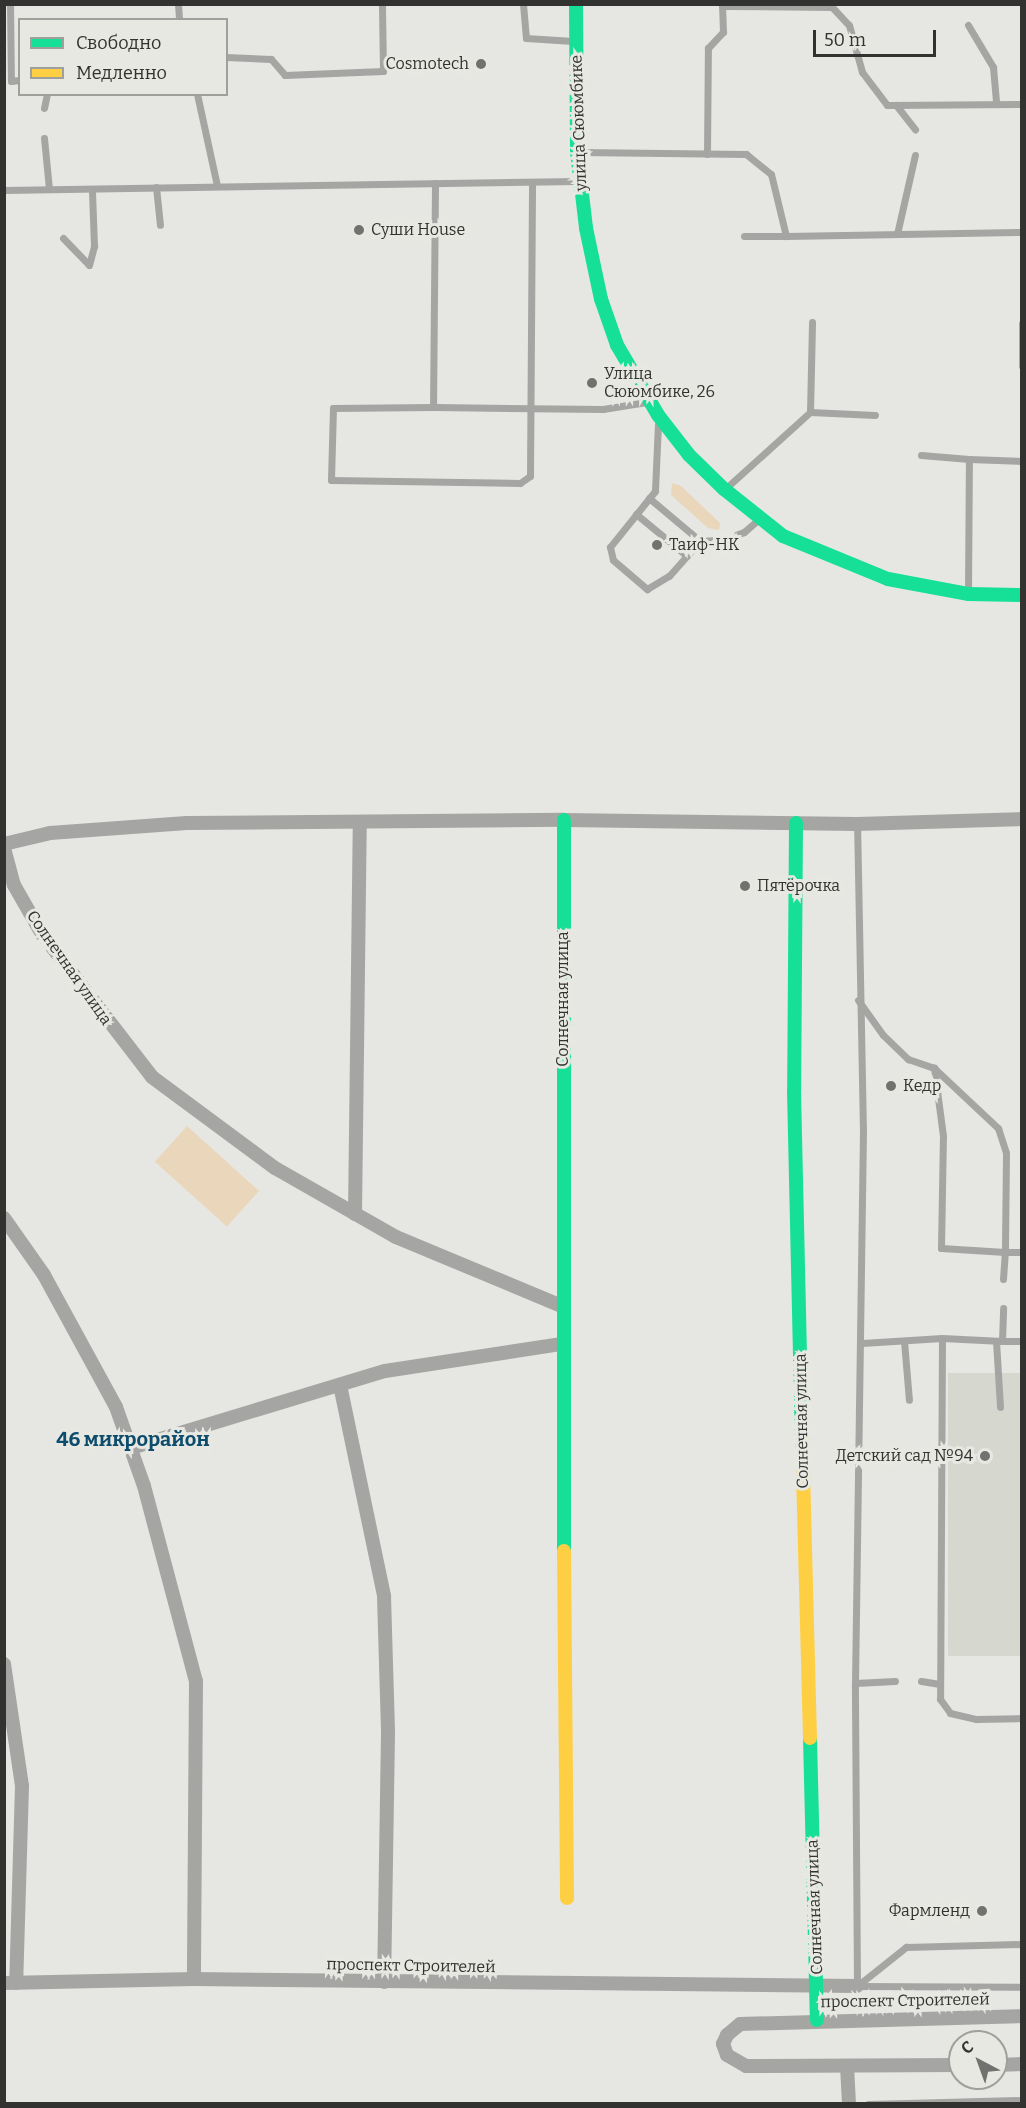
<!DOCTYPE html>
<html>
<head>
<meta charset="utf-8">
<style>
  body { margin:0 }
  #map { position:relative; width:1026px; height:2108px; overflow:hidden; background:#e6e7e3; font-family:Bitter,serif }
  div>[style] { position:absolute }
  .built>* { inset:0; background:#d6d8d0; transform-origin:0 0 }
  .green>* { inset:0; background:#ead6ba; transform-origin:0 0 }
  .lane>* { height:7px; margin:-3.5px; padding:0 3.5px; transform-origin:3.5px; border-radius:3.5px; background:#a5a6a4 }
  .street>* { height:14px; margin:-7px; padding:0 7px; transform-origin:7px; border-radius:7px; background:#a5a6a4 }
  .fast>* { height:14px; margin:-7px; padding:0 7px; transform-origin:7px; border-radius:7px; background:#16e098 }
  .slow>* { height:14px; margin:-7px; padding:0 7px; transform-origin:7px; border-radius:7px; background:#ffcf43 }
  .dots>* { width:16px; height:16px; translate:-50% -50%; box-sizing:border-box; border:3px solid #e7e8e2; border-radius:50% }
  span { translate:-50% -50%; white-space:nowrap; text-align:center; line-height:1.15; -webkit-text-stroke:6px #e7e8e2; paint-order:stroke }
  .poi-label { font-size:16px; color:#323330 }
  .right { translate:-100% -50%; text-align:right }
  .left { translate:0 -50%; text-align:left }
  .street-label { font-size:16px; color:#323330 }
  .quarter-label { font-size:20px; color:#0d4c6c; font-weight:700 }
  .frame { position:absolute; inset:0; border:6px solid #323330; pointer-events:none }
  .legend { position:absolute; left:18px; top:18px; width:210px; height:78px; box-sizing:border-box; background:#e7e8e2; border:2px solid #9fa09b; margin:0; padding:8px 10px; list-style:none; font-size:18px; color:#323330 }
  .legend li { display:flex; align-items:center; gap:12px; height:30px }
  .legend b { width:30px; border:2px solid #9fa09b }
  .north { position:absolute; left:948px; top:2030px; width:60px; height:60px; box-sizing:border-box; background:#e7e8e2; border:2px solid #9fa09b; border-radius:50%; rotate:319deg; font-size:16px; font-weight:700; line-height:24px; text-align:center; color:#323330 }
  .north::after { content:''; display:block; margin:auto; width:21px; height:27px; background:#71726f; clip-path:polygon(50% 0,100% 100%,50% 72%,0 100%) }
  .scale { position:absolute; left:813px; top:30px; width:123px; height:27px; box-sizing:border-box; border:3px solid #323330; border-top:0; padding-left:8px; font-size:18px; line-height:21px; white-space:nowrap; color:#323330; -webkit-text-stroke:4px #e7e8e2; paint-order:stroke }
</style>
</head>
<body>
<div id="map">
  <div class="built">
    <div style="left:1021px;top:1373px;width:283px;height:73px;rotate:90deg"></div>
  </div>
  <div class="green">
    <div style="clip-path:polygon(672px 483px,681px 486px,720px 523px,719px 530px,708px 528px,671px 495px)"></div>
    <div style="left:187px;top:1126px;width:97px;height:48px;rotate:42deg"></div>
  </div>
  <div class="lane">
    <div style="left:10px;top:4px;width:77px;rotate:89.3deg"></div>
    <div style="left:11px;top:81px;width:9px;rotate:-6deg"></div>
    <div style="left:178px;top:4px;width:16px;rotate:86deg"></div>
    <div style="left:523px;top:4px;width:34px;rotate:85deg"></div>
    <div style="left:526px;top:38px;width:47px;rotate:3.7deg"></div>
    <div style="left:722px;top:6px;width:110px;rotate:0.5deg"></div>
    <div style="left:832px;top:7px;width:25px;rotate:47deg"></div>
    <div style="left:849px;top:25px;width:49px;rotate:74.5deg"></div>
    <div style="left:862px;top:72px;width:41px;rotate:52.9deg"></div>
    <div style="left:887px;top:105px;width:135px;rotate:-0.4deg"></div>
    <div style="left:968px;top:25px;width:49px;rotate:59.2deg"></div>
    <div style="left:993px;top:67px;width:37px;rotate:85deg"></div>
    <div style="left:226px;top:57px;width:45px;rotate:2.5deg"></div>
    <div style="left:271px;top:59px;width:21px;rotate:49deg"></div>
    <div style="left:285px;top:75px;width:98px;rotate:-2.3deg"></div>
    <div style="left:383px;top:71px;width:67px;rotate:-90.9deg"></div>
    <div style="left:197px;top:94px;width:94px;rotate:77.7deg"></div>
    <div style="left:896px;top:105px;width:31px;rotate:52deg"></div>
    <div style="left:44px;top:108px;width:14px;rotate:-78deg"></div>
    <div style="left:44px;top:138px;width:51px;rotate:84.4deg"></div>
    <div style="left:579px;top:152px;width:167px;rotate:0.7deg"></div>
    <div style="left:746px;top:154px;width:32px;rotate:39deg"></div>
    <div style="left:771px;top:174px;width:64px;rotate:76.4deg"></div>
    <div style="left:786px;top:236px;width:236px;rotate:-1deg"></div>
    <div style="left:707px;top:154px;width:106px;rotate:-89.5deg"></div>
    <div style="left:708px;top:48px;width:22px;rotate:-47deg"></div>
    <div style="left:723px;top:32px;width:28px;rotate:-92deg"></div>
    <div style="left:435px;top:183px;width:224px;rotate:90.5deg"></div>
    <div style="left:433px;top:407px;width:170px;rotate:0.7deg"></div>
    <div style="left:603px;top:409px;width:44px;rotate:-9.2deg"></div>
    <div style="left:156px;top:187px;width:38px;rotate:84deg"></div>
    <div style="left:4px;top:190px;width:574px;rotate:-0.9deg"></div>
    <div style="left:897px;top:234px;width:81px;rotate:-77.2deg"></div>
    <div style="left:744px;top:236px;width:42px"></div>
    <div style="left:63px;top:238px;width:37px;rotate:46deg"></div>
    <div style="left:89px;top:265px;width:20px;rotate:-75deg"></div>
    <div style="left:94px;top:246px;width:55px;rotate:-92.1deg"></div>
    <div style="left:1022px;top:323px;width:43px;rotate:90deg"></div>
    <div style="left:433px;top:407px;width:100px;rotate:179.4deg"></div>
    <div style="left:333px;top:408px;width:72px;rotate:91.6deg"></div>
    <div style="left:331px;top:480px;width:189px;rotate:0.9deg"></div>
    <div style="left:520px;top:483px;width:12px;rotate:-35deg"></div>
    <div style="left:530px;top:476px;width:294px;rotate:-89.6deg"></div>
    <div style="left:810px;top:412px;width:65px;rotate:2.6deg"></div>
    <div style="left:658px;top:424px;width:67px;rotate:92.6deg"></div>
    <div style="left:655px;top:491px;width:72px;rotate:128.8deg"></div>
    <div style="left:610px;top:547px;width:13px;rotate:77deg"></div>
    <div style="left:613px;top:560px;width:45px;rotate:40.5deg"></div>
    <div style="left:647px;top:589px;width:26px;rotate:-31deg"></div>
    <div style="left:669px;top:576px;width:47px;rotate:-48.5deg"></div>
    <div style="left:921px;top:455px;width:48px;rotate:4.8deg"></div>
    <div style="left:726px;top:488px;width:113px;rotate:-42.1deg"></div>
    <div style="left:810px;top:412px;width:90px;rotate:-88.7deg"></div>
    <div style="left:649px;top:498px;width:67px;rotate:40.1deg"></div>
    <div style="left:700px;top:541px;width:22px;rotate:-3deg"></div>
    <div style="left:722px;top:540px;width:23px;rotate:-20deg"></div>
    <div style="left:744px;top:532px;width:20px;rotate:-41deg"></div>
    <div style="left:636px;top:514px;width:66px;rotate:39.5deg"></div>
    <div style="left:968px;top:592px;width:133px;rotate:-89.6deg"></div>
    <div style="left:969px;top:459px;width:53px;rotate:2.2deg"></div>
    <div style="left:858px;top:1000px;width:43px;rotate:54.5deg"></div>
    <div style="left:883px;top:1035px;width:35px;rotate:44deg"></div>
    <div style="left:908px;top:1059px;width:28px;rotate:19deg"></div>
    <div style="left:934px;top:1068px;width:88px;rotate:43.2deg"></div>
    <div style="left:998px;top:1128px;width:26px;rotate:72deg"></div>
    <div style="left:1006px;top:1153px;width:99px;rotate:90.6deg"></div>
    <div style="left:1005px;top:1252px;width:64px;rotate:-176.4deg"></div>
    <div style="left:941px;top:1248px;width:112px;rotate:-89deg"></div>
    <div style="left:943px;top:1136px;width:69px;rotate:-97.5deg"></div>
    <div style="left:1003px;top:1279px;width:27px;rotate:-86deg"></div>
    <div style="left:1005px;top:1252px;width:17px"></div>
    <div style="left:942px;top:1338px;width:361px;rotate:90.3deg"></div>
    <div style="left:940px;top:1699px;width:17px;rotate:54deg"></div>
    <div style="left:950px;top:1713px;width:27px;rotate:13deg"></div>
    <div style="left:976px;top:1719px;width:46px;rotate:-1.2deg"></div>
    <div style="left:904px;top:1341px;width:59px;rotate:85.2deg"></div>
    <div style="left:996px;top:1341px;width:66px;rotate:86.5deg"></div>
    <div style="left:1002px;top:1341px;width:20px"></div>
    <div style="left:862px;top:1343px;width:80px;rotate:-3.6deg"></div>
    <div style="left:942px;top:1338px;width:60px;rotate:2.9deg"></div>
    <div style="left:1002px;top:1341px;width:33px;rotate:-88deg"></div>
    <div style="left:921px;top:1681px;width:19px;rotate:9deg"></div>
    <div style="left:855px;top:1683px;width:40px;rotate:-2.9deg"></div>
    <div style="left:857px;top:1986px;width:303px;rotate:-90.4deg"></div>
    <div style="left:855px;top:1683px;width:551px;rotate:-89.17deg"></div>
    <div style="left:863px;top:1132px;width:308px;rotate:-91.1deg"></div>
    <div style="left:857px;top:1986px;width:63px;rotate:-38.5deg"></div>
    <div style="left:906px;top:1947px;width:116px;rotate:-1.5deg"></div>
    <div style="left:857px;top:1986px;width:165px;rotate:0.3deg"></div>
    <div style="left:868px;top:2104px;width:154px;rotate:-1.5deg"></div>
  </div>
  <div class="street">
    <div style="left:4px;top:844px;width:47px;rotate:-13.4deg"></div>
    <div style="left:50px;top:833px;width:137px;rotate:-4.2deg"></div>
    <div style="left:187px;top:823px;width:377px;rotate:-0.5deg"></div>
    <div style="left:564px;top:820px;width:293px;rotate:0.8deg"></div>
    <div style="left:857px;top:824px;width:165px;rotate:-1.7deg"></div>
    <div style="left:4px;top:848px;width:38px;rotate:75deg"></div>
    <div style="left:14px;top:885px;width:56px;rotate:60.3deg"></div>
    <div style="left:42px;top:934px;width:180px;rotate:52.4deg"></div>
    <div style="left:152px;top:1077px;width:153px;rotate:36.5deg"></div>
    <div style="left:275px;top:1168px;width:139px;rotate:29.7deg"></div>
    <div style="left:396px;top:1237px;width:180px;rotate:22.6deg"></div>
    <div style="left:355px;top:1214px;width:391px;rotate:-89.3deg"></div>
    <div style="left:4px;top:1218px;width:70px;rotate:54.9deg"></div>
    <div style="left:44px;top:1275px;width:150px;rotate:61.4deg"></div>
    <div style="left:116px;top:1407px;width:84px;rotate:70.5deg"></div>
    <div style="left:144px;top:1486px;width:202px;rotate:75.1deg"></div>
    <div style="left:196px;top:1681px;width:298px;rotate:90.4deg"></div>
    <div style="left:340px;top:1385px;width:216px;rotate:78.2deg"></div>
    <div style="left:384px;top:1596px;width:137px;rotate:88.3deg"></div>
    <div style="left:388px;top:1733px;width:249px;rotate:90.9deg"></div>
    <div style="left:131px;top:1448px;width:265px;rotate:-16.9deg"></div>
    <div style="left:385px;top:1371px;width:179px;rotate:-8.7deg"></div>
    <div style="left:4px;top:1664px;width:123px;rotate:81.6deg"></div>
    <div style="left:22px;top:1786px;width:197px;rotate:91.7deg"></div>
    <div style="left:4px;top:1983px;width:190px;rotate:-1.2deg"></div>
    <div style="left:194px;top:1979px;width:663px;rotate:0.6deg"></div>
    <div style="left:960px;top:2065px;width:214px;rotate:179.7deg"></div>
    <div style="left:746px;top:2066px;width:22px;rotate:-150deg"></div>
    <div style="left:727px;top:2055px;width:12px;rotate:-110deg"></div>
    <div style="left:723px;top:2044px;width:10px;rotate:-66deg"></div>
    <div style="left:727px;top:2035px;width:17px;rotate:-40deg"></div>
    <div style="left:740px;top:2024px;width:282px;rotate:-1.6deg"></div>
    <div style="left:996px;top:2065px;width:26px;rotate:-2deg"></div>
    <div style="left:847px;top:2066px;width:38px;rotate:87deg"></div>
  </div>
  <div class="fast">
    <div style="left:576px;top:4px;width:148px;rotate:89.6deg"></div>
    <div style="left:577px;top:152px;width:77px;rotate:83.2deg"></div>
    <div style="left:586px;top:228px;width:73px;rotate:78.1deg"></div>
    <div style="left:601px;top:299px;width:49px;rotate:70.8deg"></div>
    <div style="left:617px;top:345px;width:81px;rotate:59.6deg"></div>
    <div style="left:658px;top:415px;width:51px;rotate:52.2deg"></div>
    <div style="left:689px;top:455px;width:49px;rotate:44.2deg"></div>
    <div style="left:724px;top:489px;width:75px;rotate:38.5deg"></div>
    <div style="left:783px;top:536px;width:113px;rotate:22.3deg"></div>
    <div style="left:888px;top:579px;width:81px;rotate:10.6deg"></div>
    <div style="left:968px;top:594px;width:54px;rotate:1.1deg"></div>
    <div style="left:796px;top:823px;width:268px;rotate:90.4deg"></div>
    <div style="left:794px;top:1091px;width:342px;rotate:88.7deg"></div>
    <div style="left:564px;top:1551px;width:731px;rotate:-90deg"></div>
    <div style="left:810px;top:1738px;width:282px;rotate:88.6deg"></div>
  </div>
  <div class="slow">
    <div style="left:802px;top:1433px;width:305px;rotate:88.5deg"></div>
    <div style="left:564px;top:1551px;width:347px;rotate:89.5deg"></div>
  </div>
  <div class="dots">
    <div style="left:481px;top:64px;background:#71726f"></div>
    <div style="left:359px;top:230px;background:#71726f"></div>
    <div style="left:592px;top:383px;background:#71726f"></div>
    <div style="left:657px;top:545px;background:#71726f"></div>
    <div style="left:745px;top:886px;background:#71726f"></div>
    <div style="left:891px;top:1086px;background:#71726f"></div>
    <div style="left:985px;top:1456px;background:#71726f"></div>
    <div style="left:982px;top:1911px;background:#71726f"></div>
  </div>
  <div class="poi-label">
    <span class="right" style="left:469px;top:64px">Cosmotech</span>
    <span class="left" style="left:371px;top:230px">Суши House</span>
    <span class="left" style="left:604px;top:383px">Улица<br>Сююмбике, 26</span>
    <span class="left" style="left:669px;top:545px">Таиф-НК</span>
    <span class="left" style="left:757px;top:886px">Пятёрочка</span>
    <span class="left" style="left:903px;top:1086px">Кедр</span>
    <span class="right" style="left:973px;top:1456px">Детский сад №94</span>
    <span class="right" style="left:970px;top:1911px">Фармленд</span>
  </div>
  <div class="street-label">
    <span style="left:579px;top:123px;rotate:-92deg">улица Сююмбике</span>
    <span style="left:69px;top:968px;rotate:55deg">Солнечная улица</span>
    <span style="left:563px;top:999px;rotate:-90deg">Солнечная улица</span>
    <span style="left:802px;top:1421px;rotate:-91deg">Солнечная улица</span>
    <span style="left:815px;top:1907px;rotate:-92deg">Солнечная улица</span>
    <span style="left:411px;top:1966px;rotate:1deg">проспект Строителей</span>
    <span style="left:905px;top:2001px;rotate:-1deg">проспект Строителей</span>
  </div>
  <div class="quarter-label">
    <span style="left:133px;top:1439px">46 микрорайон</span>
  </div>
  <div class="frame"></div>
  <ul class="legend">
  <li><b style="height:8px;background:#16e098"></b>Свободно</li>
  <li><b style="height:8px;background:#ffcf43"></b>Медленно</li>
  </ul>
  <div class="north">С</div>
  <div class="scale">50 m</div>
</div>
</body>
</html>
